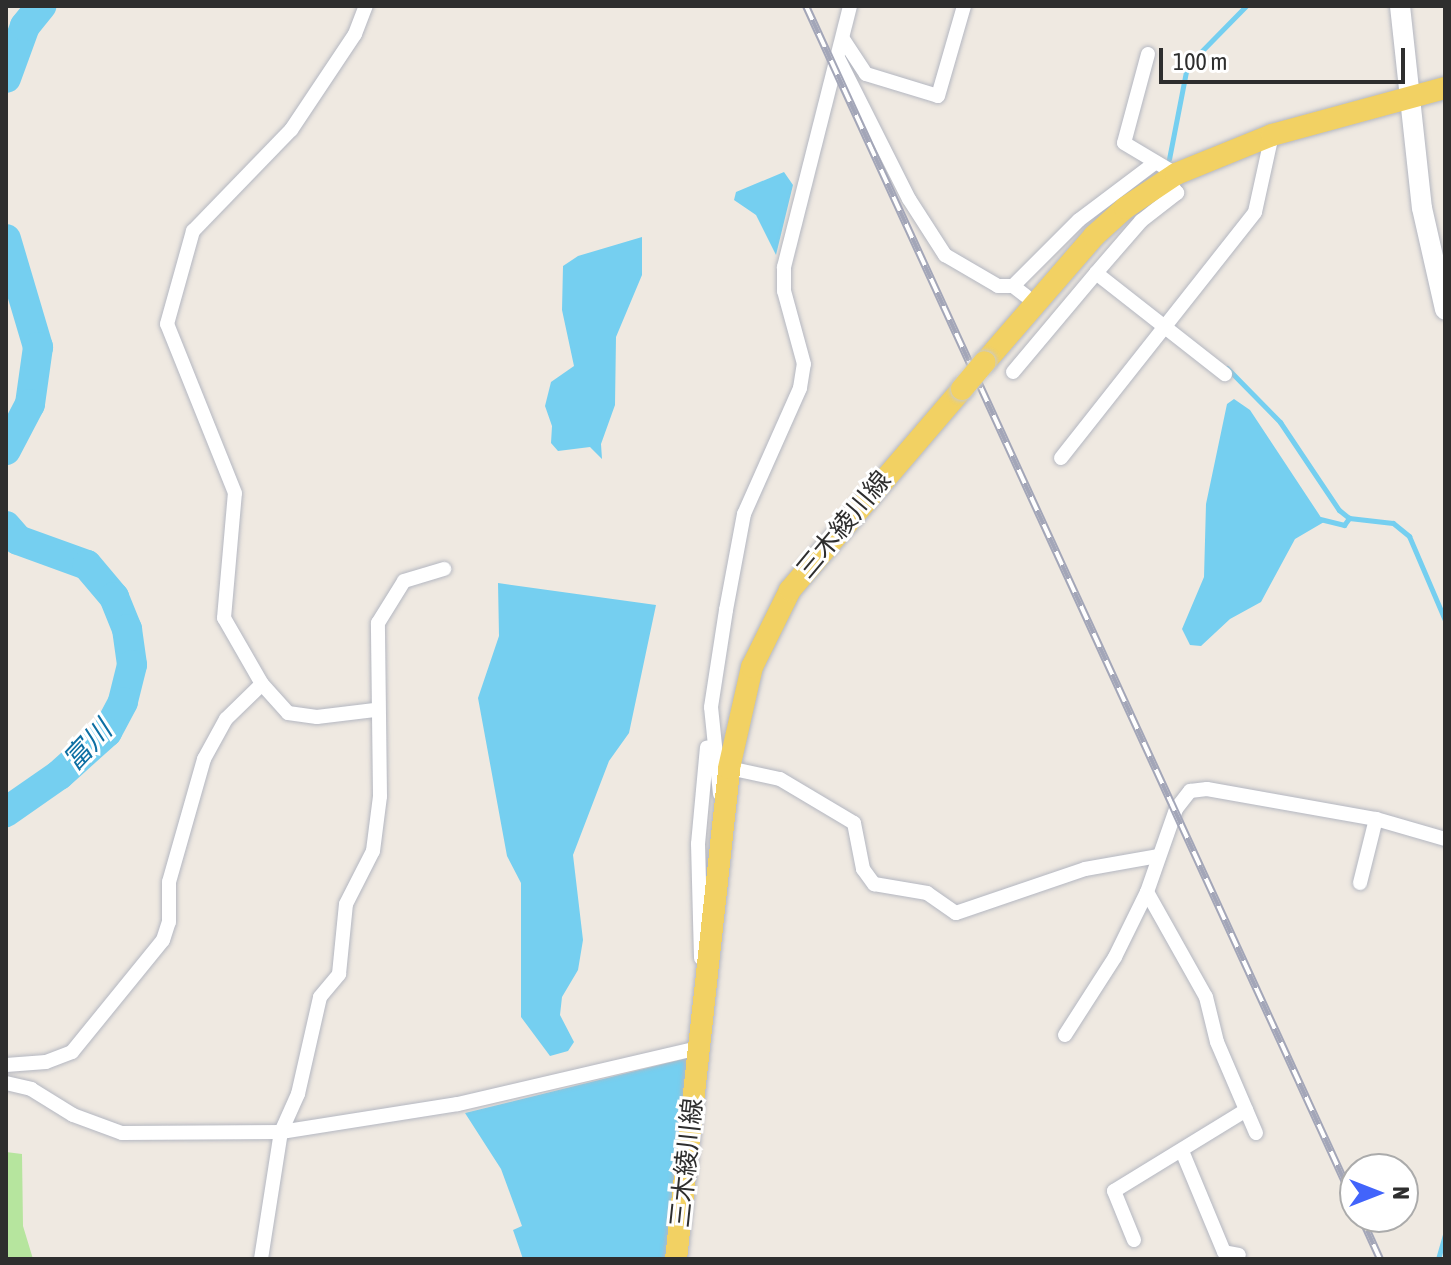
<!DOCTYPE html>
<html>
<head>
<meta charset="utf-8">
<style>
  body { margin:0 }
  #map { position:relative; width:1451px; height:1265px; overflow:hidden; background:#efe9e1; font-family:"Asap Condensed","Noto Sans JP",sans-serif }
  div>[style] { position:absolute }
  .green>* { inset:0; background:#b6e59e }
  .water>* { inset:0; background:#75cff0 }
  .stream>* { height:5px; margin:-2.5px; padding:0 2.5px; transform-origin:2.5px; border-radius:2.5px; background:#75cff0 }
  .river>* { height:30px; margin:-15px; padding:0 15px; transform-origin:15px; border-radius:15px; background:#75cff0 }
  .roads { filter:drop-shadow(0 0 2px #b4b7c1) drop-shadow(0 0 2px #b4b7c1) }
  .minor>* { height:14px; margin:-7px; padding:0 7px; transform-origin:7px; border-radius:7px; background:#fff }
  .secondary>* { height:20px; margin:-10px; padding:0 10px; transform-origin:10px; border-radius:10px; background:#fff }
  .primary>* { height:22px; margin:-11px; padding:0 11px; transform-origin:11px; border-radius:11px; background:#f2d163 }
  .rail>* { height:8px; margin-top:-4px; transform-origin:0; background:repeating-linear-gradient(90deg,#fff 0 15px,#a3a6b8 0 30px); box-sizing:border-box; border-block:2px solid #a3a6b8 }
  .bridges { filter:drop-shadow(0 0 2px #c9c9c9) drop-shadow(0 0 2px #c9c9c9) }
  .primary-bridge>* { height:22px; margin:-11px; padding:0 11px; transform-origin:11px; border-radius:11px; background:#f2d163 }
  span { translate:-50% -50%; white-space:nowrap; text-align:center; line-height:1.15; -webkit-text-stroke:6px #fff; paint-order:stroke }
  .street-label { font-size:26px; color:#2e2e2e }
  .water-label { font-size:28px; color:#0d6fa3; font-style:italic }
  .frame { position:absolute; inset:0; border:8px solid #2e2e2e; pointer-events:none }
  .north { position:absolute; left:1339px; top:1153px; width:80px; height:80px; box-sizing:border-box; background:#fff; border:2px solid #ababab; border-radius:50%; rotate:90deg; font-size:22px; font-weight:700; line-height:32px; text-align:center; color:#2e2e2e }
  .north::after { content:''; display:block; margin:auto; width:28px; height:36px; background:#4264fb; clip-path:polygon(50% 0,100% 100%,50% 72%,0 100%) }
  .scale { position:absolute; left:1159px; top:48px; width:246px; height:36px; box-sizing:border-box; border:4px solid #2e2e2e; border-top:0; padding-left:10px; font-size:24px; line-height:28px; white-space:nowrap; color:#2e2e2e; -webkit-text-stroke:6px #fff; paint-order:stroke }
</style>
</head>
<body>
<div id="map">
  <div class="green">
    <div style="clip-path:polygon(6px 1152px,22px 1154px,23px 1226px,33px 1259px,6px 1259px)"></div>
  </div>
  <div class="water">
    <div style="clip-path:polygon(784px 172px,793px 185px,776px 255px,756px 215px,734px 200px,736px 192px)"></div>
    <div style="clip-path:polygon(642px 237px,642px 275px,616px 337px,615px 405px,601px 444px,602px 459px,590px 447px,558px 451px,551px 443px,552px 426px,545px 406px,551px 382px,574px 366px,562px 310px,563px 266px,578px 256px)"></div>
    <div style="clip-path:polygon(1234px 399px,1250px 410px,1324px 522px,1295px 539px,1261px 602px,1230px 619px,1201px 646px,1190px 645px,1182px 629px,1204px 577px,1206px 504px,1227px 404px)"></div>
    <div style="clip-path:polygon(498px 583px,656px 605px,629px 733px,609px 761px,573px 855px,583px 940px,578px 970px,562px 997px,560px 1015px,574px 1042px,568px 1051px,550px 1056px,521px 1017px,521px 883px,507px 856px,478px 698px,499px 636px)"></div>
    <div style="clip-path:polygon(688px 1058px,666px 1259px,523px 1259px,513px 1230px,522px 1226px,501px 1169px,465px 1113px)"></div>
  </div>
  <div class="stream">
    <div style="left:1169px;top:159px;width:95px;rotate:-79deg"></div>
    <div style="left:1187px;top:66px;width:84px;rotate:-45.5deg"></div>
    <div style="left:1227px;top:368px;width:76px;rotate:45.5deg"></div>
    <div style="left:1280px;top:422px;width:106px;rotate:56.2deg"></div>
    <div style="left:1339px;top:510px;width:13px;rotate:39deg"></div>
    <div style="left:1349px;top:518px;width:44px;rotate:6.5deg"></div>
    <div style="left:1393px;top:523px;width:21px;rotate:39deg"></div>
    <div style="left:1409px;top:536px;width:91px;rotate:66.8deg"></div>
    <div style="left:1320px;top:519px;width:25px;rotate:14deg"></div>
    <div style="left:1344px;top:525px;width:9px;rotate:-54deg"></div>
    <div style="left:1445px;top:1058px;width:35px;rotate:90deg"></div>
    <div style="left:1438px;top:1259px;width:25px;rotate:-74deg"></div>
  </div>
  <div class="river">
    <div style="left:6px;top:78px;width:55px;rotate:-69.9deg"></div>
    <div style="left:25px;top:26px;width:26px;rotate:-51deg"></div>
    <div style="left:6px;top:239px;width:113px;rotate:73.5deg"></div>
    <div style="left:38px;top:347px;width:58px;rotate:98deg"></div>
    <div style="left:30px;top:404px;width:52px;rotate:117.6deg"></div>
    <div style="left:6px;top:526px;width:18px;rotate:49deg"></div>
    <div style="left:18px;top:540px;width:73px;rotate:19.9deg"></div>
    <div style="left:87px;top:565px;width:42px;rotate:49.8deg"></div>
    <div style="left:114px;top:597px;width:35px;rotate:68deg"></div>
    <div style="left:127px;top:629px;width:36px;rotate:82deg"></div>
    <div style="left:132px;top:665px;width:38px;rotate:104deg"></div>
    <div style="left:123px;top:702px;width:34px;rotate:118deg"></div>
    <div style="left:107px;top:732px;width:64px;rotate:138.1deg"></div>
    <div style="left:59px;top:775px;width:65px;rotate:145.1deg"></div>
  </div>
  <div class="roads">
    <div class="minor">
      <div style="left:843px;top:39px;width:42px;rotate:56.7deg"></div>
      <div style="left:866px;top:74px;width:75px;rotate:17deg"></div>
      <div style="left:938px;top:96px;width:94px;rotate:-73.9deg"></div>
      <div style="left:1148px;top:54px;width:92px;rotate:105.1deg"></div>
      <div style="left:1124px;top:143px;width:61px;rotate:30.8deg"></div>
      <div style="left:838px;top:58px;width:158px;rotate:63.3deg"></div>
      <div style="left:909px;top:199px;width:67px;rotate:57.3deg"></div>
      <div style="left:945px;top:255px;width:61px;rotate:30.3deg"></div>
      <div style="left:998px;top:286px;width:15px"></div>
      <div style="left:1013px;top:286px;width:93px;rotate:-45deg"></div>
      <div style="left:1079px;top:220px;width:96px;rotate:-37deg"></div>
      <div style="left:1096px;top:273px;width:69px;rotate:-49.1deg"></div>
      <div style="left:1141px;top:221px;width:46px;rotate:-37.9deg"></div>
      <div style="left:1177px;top:193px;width:17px;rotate:-126deg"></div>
      <div style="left:1013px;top:286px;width:16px;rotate:38deg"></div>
      <div style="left:1013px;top:372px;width:129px;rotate:-50deg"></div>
      <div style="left:1096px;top:273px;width:164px;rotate:38.1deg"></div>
      <div style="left:1061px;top:458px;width:313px;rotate:-51.7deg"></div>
      <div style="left:1255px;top:212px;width:79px;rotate:-77.6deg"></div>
      <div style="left:262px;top:684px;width:39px;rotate:48deg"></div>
      <div style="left:288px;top:713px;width:29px;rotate:8deg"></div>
      <div style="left:317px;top:717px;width:58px;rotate:-6.9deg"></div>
      <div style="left:729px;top:768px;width:52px;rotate:12.2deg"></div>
      <div style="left:780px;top:779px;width:86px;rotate:30.7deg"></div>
      <div style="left:854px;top:823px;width:47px;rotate:78.9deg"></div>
      <div style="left:863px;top:869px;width:19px;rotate:54deg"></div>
      <div style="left:874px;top:884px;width:54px;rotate:9.6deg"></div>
      <div style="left:927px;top:893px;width:35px;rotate:35deg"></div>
      <div style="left:956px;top:913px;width:136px;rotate:-18.8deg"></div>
      <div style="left:1085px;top:869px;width:75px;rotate:-10deg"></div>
      <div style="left:720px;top:794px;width:87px;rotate:-95.9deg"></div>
      <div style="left:711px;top:707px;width:98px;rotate:-81.2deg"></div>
      <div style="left:726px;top:610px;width:98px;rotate:-79.4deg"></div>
      <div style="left:744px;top:514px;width:138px;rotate:-66deg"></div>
      <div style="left:800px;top:388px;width:24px;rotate:-81deg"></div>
      <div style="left:804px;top:364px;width:76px;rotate:-105.3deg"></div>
      <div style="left:784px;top:291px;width:24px;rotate:-90deg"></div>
      <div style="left:784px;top:267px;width:269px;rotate:-75.8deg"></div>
      <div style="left:1360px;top:883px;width:66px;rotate:-76deg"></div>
      <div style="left:1147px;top:892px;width:120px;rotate:60.7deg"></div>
      <div style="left:1206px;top:997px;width:46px;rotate:76.3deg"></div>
      <div style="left:1217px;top:1042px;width:99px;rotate:66.8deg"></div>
      <div style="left:701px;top:958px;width:114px;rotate:-91.5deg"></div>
      <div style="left:698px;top:844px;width:97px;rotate:-84.7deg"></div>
      <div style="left:1065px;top:1035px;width:93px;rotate:-57.3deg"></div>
      <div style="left:1115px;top:957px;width:72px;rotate:-63.8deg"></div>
      <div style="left:1147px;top:892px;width:88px;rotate:-70.7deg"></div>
      <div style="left:1176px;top:809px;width:23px;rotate:-52deg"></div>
      <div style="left:1190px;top:791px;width:17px;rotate:-7deg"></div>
      <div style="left:1207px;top:789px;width:172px;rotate:10.1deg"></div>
      <div style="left:1376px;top:819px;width:72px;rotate:16.2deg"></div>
      <div style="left:6px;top:1065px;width:40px;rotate:-4.3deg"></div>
      <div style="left:46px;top:1062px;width:28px;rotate:-21deg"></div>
      <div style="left:72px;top:1052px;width:144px;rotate:-50.9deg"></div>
      <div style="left:163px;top:940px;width:19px;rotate:-72deg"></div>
      <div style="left:169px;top:922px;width:40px;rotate:-90deg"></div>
      <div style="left:169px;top:882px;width:128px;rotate:-74.1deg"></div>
      <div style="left:204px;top:759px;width:46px;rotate:-61.2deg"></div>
      <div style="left:226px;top:719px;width:50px;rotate:-44.2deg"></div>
      <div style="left:262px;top:684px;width:76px;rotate:-119.9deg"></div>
      <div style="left:224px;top:618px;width:125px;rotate:-85deg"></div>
      <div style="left:235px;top:493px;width:182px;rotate:-111.9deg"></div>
      <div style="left:167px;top:324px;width:97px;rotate:-74.4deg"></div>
      <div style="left:193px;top:231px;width:141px;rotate:-45.9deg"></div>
      <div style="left:291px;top:130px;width:115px;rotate:-56.3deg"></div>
      <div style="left:355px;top:34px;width:30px;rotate:-69deg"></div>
      <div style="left:6px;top:1083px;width:26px;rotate:13deg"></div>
      <div style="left:31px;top:1089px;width:49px;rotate:31.8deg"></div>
      <div style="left:73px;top:1115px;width:52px;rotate:20.2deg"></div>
      <div style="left:122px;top:1133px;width:159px;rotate:-0.4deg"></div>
      <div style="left:281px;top:1132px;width:179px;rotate:-9deg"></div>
      <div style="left:458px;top:1104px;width:247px;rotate:-13.1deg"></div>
      <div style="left:1182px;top:1151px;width:109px;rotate:67.4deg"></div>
      <div style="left:1224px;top:1252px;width:15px;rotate:11deg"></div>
      <div style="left:1134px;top:1240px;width:53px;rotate:-112.2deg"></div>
      <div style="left:1114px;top:1191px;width:155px;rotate:-31.5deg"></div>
      <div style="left:261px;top:1259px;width:129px;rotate:-81.1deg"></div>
      <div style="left:281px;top:1132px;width:42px;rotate:-65.9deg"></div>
      <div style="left:298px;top:1094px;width:99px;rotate:-77.2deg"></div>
      <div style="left:320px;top:997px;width:30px;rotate:-50deg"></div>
      <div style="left:339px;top:974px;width:70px;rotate:-84.3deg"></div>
      <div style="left:346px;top:904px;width:59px;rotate:-63deg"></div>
      <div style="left:373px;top:851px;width:55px;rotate:-82.7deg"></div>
      <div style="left:380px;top:796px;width:173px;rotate:-90.7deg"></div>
      <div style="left:378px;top:623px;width:49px;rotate:-58.2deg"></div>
      <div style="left:404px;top:581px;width:42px;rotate:-16.7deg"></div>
    </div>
    <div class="secondary">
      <div style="left:1400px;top:6px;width:203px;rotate:83.8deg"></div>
      <div style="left:1422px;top:208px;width:104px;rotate:77.2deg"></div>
    </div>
    <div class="primary">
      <div style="left:985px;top:362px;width:167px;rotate:-49.1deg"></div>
      <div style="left:1094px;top:236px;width:42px;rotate:-42.1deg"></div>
      <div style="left:1125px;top:208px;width:61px;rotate:-33.7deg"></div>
      <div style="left:1176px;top:174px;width:104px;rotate:-22.1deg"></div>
      <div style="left:1272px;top:135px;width:179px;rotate:-15.2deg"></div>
      <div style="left:676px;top:1259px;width:494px;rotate:-83.8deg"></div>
      <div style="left:729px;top:768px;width:104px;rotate:-77.2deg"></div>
      <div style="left:752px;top:667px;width:86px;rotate:-63.7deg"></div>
      <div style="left:790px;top:590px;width:265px;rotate:-49.4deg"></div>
    </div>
  </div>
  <div class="rail">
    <div style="left:806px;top:6px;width:1318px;rotate:65.38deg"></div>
    <div style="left:1361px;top:1217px;width:46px;rotate:65.7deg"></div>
  </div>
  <div class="bridges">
    <div class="primary-bridge">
      <div style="left:962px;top:389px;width:35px;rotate:-50deg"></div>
    </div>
  </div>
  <div class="street-label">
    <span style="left:844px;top:525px;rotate:-50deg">三木綾川線</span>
    <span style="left:687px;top:1163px;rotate:-84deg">三木綾川線</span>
  </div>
  <div class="water-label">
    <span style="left:87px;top:745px;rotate:-47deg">富川</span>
  </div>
  <div class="frame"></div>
  <div class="north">N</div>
  <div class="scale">100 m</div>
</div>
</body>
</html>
